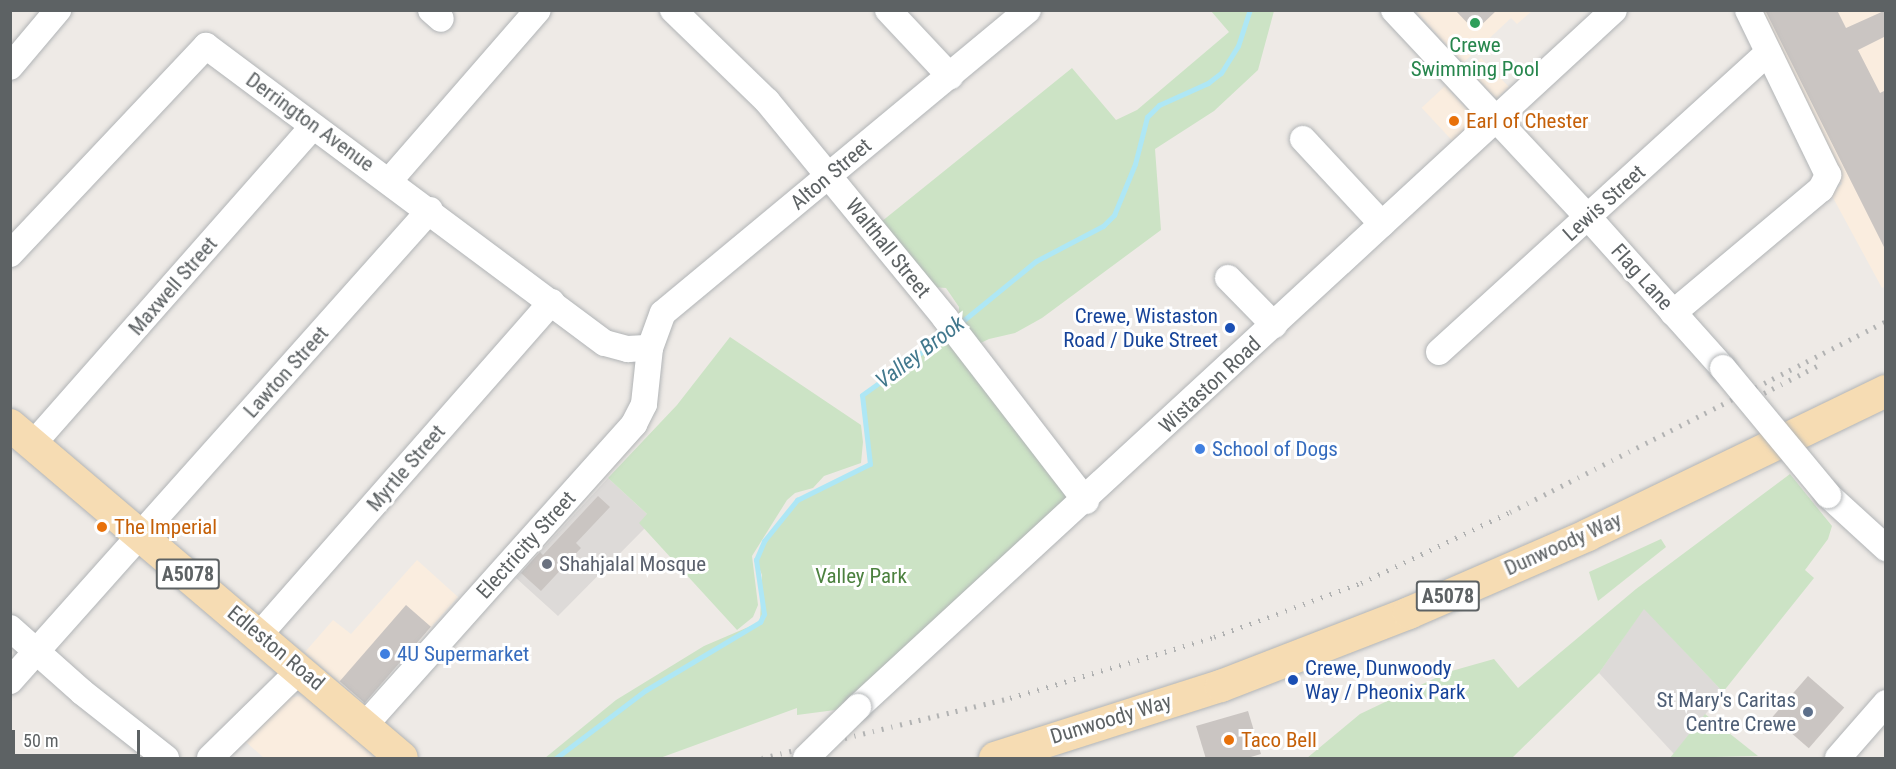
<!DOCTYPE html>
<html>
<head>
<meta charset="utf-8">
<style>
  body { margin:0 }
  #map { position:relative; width:1896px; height:769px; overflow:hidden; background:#eeeae6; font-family:"Roboto Condensed",sans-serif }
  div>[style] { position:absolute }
  .commercial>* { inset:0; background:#faeddf; transform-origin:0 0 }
  .industrial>* { inset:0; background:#dddad8 }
  .green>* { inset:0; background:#cce3c5 }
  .stream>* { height:5px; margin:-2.5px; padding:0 2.5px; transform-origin:2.5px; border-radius:2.5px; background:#aee7f5 }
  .building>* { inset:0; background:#cac5c2; transform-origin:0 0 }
  .roads { filter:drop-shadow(0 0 2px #b1b4b6) drop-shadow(0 0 2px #b1b4b6) }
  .minor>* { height:26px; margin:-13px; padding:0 13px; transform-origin:13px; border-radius:13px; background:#fff }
  .major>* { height:32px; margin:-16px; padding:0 16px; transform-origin:16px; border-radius:16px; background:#f6dcb3 }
  .rail>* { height:4.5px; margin-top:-2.25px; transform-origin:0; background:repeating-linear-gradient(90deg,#b1b2b2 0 1.5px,transparent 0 9.5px) }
  .bridges { filter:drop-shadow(0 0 2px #b1b4b6) drop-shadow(0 0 2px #b1b4b6) }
  .minor-bridge>* { height:26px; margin:-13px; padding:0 13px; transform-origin:13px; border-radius:13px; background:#fff }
  .dots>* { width:16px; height:16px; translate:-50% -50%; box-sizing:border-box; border:3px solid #fff; border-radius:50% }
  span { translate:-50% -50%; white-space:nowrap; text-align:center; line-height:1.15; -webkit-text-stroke:6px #fff; paint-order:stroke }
  .shield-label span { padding:2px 4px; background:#fff; border:2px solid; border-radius:4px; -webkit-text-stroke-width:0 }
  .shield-label { font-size:20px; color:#5d6264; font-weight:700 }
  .leisure-label { font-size:21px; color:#27864d }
  .food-label { font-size:21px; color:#c56008 }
  .left { translate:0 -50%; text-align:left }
  .street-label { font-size:21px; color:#5d6264 }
  .transit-label { font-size:21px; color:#164399 }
  .right { translate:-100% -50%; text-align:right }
  .shop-label { font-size:21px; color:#366cbe }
  .worship-label { font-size:21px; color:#5b616d }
  .park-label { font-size:21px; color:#4c813f }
  .service-label { font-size:21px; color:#4e5e75 }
  .water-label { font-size:22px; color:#42788d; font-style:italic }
  .frame { position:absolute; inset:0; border:12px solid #5d6264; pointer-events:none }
  .scale { position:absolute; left:12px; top:730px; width:128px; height:27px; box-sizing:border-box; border:3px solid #5d6264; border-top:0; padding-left:8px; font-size:18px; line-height:21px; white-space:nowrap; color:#5d6264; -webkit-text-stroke:4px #fff; paint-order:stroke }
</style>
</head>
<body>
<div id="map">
  <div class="commercial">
    <div style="clip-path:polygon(1416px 11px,1532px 11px,1517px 24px,1511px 18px,1463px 63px)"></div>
    <div style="clip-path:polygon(1760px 11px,1885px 11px,1886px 286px,1882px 288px,1831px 194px,1842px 184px)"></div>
    <div style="left:1481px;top:58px;width:40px;height:17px;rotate:46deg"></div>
    <div style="left:1445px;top:86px;width:45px;height:32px;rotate:47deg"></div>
    <div style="clip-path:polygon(417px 560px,458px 597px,363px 703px,305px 652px,333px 620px,351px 634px)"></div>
    <div style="clip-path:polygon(311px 696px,381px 758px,264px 758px,246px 742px,291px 697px)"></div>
  </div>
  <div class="industrial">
    <div style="clip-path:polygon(608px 478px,648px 515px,640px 523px,645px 528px,558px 616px,516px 578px)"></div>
    <div style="clip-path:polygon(1644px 608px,1723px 692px,1674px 754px,1599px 673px)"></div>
  </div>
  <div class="green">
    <div style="clip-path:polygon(1211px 11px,1274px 11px,1258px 70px,1214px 111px,1155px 149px,1161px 230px,1042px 318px,1015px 333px,989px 339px,968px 349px,1086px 501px,858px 707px,797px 715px,797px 708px,660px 758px,545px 758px,616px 700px,704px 646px,760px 622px,762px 575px,756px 560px,764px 541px,797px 500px,870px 464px,862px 395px,942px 338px,958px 336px,959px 307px,946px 288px,918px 286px,876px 226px,1072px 68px,1116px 120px,1137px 110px,1229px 32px)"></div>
    <div style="clip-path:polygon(730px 337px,861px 425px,863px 442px,861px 463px,824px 476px,813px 488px,795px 493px,787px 500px,752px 556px,758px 605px,753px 617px,737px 630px,639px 523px,647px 514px,608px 478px,677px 405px)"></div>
    <div style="clip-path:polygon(1790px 474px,1832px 526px,1828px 539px,1805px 570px,1814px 578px,1723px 692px,1644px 609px,1599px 673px,1512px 758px,1307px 758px,1360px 714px,1448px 672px,1494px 659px,1518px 688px,1636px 589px)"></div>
    <div style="clip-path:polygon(1661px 539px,1666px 547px,1598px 601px,1589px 572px)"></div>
    <div style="clip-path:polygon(1705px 714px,1758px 756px,1670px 758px)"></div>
  </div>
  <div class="stream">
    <div style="left:959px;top:324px;width:99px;rotate:-39.3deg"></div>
    <div style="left:1036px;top:261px;width:76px;rotate:-27.6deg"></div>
    <div style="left:1103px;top:226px;width:16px;rotate:-45deg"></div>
    <div style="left:1114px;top:215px;width:55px;rotate:-67.6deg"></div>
    <div style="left:1135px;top:164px;width:49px;rotate:-75.7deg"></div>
    <div style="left:1147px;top:117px;width:17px;rotate:-45deg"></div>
    <div style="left:1159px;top:105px;width:54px;rotate:-24.2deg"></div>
    <div style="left:1208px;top:83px;width:16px;rotate:-38deg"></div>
    <div style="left:1221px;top:73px;width:32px;rotate:-58deg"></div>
    <div style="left:1238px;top:46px;width:38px;rotate:-72deg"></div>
    <div style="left:556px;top:758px;width:113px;rotate:-37.1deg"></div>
    <div style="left:646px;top:690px;width:133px;rotate:-30.8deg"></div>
    <div style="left:760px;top:622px;width:9px;rotate:-63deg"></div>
    <div style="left:764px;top:614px;width:55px;rotate:-98.4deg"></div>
    <div style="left:756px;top:560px;width:21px;rotate:-67deg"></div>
    <div style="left:764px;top:541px;width:53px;rotate:-51.2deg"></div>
    <div style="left:797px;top:500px;width:81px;rotate:-26.3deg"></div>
    <div style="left:870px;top:464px;width:69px;rotate:-96.6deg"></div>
    <div style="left:862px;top:395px;width:105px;rotate:-35.7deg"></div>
  </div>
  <div class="building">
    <div style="clip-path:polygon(1455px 10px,1497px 10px,1475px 31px)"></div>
    <div style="clip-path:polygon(1765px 10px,1837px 10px,1846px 28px,1886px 10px,1886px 36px,1858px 50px,1880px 93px,1886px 90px,1886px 251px)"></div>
    <div style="clip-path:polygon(598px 496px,610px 507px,576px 543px,581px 548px,541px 591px,521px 573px,540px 552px,543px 555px)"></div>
    <div style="left:406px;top:605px;width:33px;height:101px;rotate:41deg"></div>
    <div style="left:1808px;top:676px;width:48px;height:54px;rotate:41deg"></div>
    <div style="clip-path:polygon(1248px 711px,1261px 754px,1244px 759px,1206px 759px,1196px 726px)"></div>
  </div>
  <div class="roads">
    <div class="minor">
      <div style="left:431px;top:10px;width:13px;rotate:42deg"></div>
      <div style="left:673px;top:10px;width:131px;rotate:44.1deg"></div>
      <div style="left:767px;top:101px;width:281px;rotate:50.6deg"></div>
      <div style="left:945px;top:318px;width:231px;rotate:52.4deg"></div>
      <div style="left:888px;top:10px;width:91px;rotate:46.8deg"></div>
      <div style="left:1394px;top:10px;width:284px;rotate:46.9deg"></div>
      <div style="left:1588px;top:217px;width:203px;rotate:48.2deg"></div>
      <div style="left:10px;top:67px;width:75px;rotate:-49.9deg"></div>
      <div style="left:1303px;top:139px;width:116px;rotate:47.1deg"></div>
      <div style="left:390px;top:180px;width:225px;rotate:-49deg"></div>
      <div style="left:10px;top:254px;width:286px;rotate:-46.7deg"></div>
      <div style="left:206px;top:46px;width:497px;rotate:36.7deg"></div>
      <div style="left:605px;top:343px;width:24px;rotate:15deg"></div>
      <div style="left:628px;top:349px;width:22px;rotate:-3deg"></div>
      <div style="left:1228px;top:278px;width:66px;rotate:45.6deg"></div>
      <div style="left:1673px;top:313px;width:193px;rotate:-40deg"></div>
      <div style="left:1821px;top:189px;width:16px;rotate:-63deg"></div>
      <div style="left:1828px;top:175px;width:183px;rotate:-115.9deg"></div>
      <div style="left:1439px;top:352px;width:445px;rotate:-42.3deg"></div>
      <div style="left:33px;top:444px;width:422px;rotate:-48.6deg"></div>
      <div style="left:1828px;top:495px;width:79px;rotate:42.4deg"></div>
      <div style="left:10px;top:628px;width:96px;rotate:41.6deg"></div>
      <div style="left:82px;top:692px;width:107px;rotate:38.2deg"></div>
      <div style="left:260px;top:634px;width:442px;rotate:-48.7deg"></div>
      <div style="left:10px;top:681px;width:631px;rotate:-48.28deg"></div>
      <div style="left:858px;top:707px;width:1028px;rotate:-42.67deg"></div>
      <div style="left:365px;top:725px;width:404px;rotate:-48.2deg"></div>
      <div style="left:634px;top:424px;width:22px;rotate:-63deg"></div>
      <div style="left:644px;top:404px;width:56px;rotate:-83.9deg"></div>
      <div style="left:650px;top:348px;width:37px;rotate:-70deg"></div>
      <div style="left:663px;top:313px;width:474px;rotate:-39.7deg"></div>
      <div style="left:210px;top:758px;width:127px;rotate:-44.4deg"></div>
      <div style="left:1838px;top:758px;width:73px;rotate:-48.9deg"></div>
    </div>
    <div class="major">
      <div style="left:10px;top:425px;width:514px;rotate:40.35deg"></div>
      <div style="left:995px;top:758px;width:237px;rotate:-17.7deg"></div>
      <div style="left:1221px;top:686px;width:202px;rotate:-21.2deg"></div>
      <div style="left:1409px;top:613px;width:195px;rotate:-23.5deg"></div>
      <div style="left:1588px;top:535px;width:331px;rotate:-25.8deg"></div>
    </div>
  </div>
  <div class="rail">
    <div style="left:1764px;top:393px;width:66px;rotate:-27deg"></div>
    <div style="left:762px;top:758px;width:255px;rotate:-13.6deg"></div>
    <div style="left:1010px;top:698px;width:213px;rotate:-16.6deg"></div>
    <div style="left:1214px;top:637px;width:157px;rotate:-20.2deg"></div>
    <div style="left:1361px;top:583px;width:165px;rotate:-25.5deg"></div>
    <div style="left:1510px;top:512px;width:422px;rotate:-26.9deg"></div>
  </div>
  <div class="bridges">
    <div class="minor-bridge">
      <div style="left:1723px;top:368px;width:165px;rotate:50.4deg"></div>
      <div style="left:806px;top:758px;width:73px;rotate:-44.4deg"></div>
    </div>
  </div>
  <div class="dots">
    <div style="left:1475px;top:23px;background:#2e9e5b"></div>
    <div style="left:1454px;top:121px;background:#e8710a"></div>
    <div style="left:1230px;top:328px;background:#1a4fb4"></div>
    <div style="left:1200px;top:449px;background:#3f7fe0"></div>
    <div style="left:102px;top:527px;background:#e8710a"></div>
    <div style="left:547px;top:564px;background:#6b7280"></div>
    <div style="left:385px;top:654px;background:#3f7fe0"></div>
    <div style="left:1293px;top:680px;background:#1a4fb4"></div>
    <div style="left:1808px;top:712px;background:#5c6f8a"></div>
    <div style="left:1229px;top:740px;background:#e8710a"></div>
  </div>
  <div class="shield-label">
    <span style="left:188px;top:574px">A5078</span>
    <span style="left:1448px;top:596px">A5078</span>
  </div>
  <div class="leisure-label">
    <span style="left:1475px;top:57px">Crewe<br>Swimming Pool</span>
  </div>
  <div class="food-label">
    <span class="left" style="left:1466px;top:121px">Earl of Chester</span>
    <span class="left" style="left:114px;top:527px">The Imperial</span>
    <span class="left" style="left:1241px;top:740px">Taco Bell</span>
  </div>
  <div class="street-label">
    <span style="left:310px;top:122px;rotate:36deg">Derrington Avenue</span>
    <span style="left:831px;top:174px;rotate:-40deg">Alton Street</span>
    <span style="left:1604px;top:203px;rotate:-42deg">Lewis Street</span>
    <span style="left:888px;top:248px;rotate:51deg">Walthall Street</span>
    <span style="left:1642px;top:277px;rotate:48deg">Flag Lane</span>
    <span style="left:173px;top:286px;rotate:-49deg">Maxwell Street</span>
    <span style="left:286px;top:372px;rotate:-48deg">Lawton Street</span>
    <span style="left:1210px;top:385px;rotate:-43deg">Wistaston Road</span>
    <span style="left:406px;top:468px;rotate:-49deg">Myrtle Street</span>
    <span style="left:1563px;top:544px;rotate:-24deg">Dunwoody Way</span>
    <span style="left:526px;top:545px;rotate:-48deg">Electricity Street</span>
    <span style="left:276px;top:648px;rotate:40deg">Edleston Road</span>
    <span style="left:1111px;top:719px;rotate:-17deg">Dunwoody Way</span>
  </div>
  <div class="transit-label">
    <span class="right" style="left:1218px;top:328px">Crewe, Wistaston<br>Road / Duke Street</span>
    <span class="left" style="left:1305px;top:680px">Crewe, Dunwoody<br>Way / Pheonix Park</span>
  </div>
  <div class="shop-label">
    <span class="left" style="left:1212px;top:449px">School of Dogs</span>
    <span class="left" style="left:397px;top:654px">4U Supermarket</span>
  </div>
  <div class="worship-label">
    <span class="left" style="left:559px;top:564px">Shahjalal Mosque</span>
  </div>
  <div class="park-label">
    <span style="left:861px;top:576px">Valley Park</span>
  </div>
  <div class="service-label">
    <span class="right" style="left:1796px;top:712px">St Mary's Caritas<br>Centre Crewe</span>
  </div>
  <div class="water-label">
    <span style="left:920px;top:352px;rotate:-37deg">Valley Brook</span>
  </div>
  <div class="frame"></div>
  <div class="scale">50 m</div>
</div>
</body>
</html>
